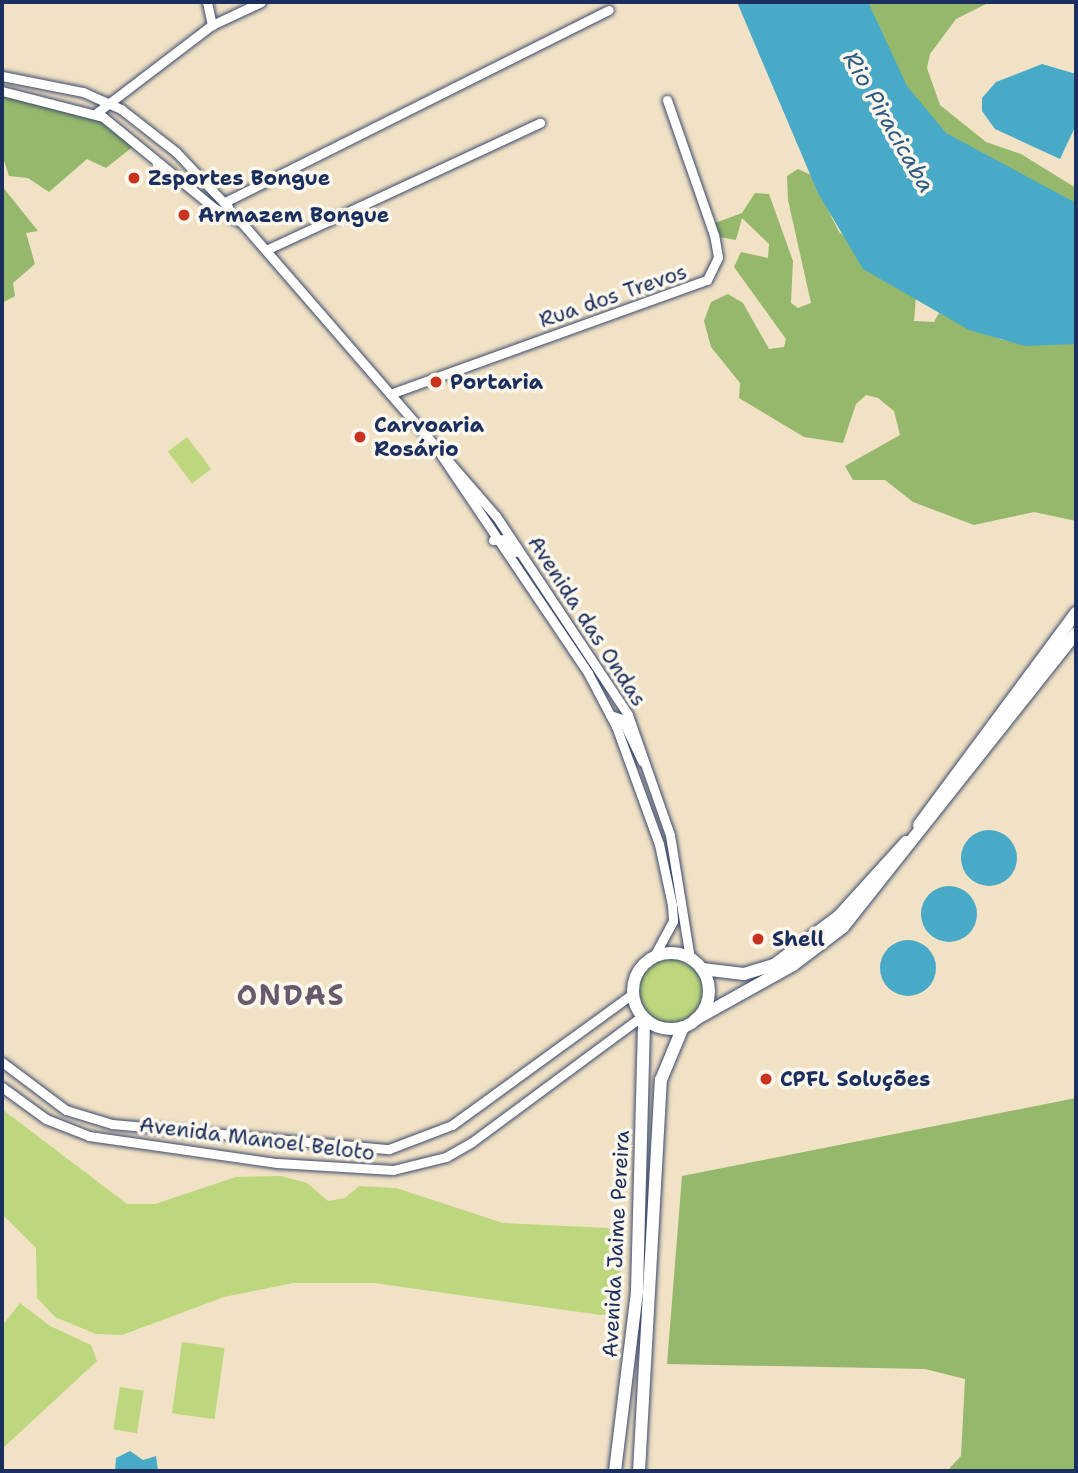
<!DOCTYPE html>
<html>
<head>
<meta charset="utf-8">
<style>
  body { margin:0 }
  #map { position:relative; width:1078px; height:1473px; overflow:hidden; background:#f1e2c5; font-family:"Shantell Sans",sans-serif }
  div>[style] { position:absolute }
  .green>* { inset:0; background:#bcd77d; transform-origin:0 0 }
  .round { border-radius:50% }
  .forest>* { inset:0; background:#95b86c }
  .water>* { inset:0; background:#48aac7 }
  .roads { filter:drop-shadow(0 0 2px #3b4a6d) drop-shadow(0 0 2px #3b4a6d) }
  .minor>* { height:9px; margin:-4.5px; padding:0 4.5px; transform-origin:4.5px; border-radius:4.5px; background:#fff }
  .secondary>* { height:12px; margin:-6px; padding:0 6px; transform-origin:6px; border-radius:6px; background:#fff }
  .secondary>.ring { margin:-6px; padding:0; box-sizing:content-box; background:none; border:12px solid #fff; border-radius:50% }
  .dots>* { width:19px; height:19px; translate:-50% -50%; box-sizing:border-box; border:4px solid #fbf7ec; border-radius:50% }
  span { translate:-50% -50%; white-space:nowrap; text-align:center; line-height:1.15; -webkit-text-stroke:7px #fbf7ec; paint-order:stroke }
  .poi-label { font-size:21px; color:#1b2f5e; font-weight:700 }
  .left { translate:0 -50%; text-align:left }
  .street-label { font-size:21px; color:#1b2f5e }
  .water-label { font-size:23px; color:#2b5a83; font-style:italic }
  .district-label { font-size:28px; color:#68596c; font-weight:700; letter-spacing:2px }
  .frame { position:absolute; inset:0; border:4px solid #1b2f5e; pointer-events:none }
</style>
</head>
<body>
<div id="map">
  <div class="green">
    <div style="left:187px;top:437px;width:40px;height:24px;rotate:53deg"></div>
    <div class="round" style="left:639px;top:959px;width:64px;height:64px"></div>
    <div style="clip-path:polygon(2px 1109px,127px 1204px,155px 1204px,236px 1177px,281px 1176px,307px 1183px,328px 1201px,345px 1198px,359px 1186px,396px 1188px,503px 1223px,608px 1228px,622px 1239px,620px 1290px,609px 1314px,601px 1315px,374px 1283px,293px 1283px,224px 1297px,122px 1335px,96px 1334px,55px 1317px,37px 1298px,36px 1248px,2px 1214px)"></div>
    <div style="clip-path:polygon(20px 1303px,50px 1326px,91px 1345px,97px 1361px,2px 1449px,2px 1326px)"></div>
    <div style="left:182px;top:1342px;width:43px;height:72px;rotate:8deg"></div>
    <div style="left:120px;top:1387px;width:24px;height:43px;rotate:9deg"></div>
  </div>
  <div class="forest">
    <div style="clip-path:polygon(853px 2px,990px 2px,956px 19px,930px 54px,927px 68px,940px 105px,986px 142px,1021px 154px,1076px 188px,1076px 207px,940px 152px)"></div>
    <div style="clip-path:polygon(2px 94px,100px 120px,135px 145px,106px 168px,87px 159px,49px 192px,28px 178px,9px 176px,2px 154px)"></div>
    <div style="clip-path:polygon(798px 169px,811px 175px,839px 232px,916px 297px,914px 321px,934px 322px,939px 313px,1002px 340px,1076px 342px,1076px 521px,1034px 512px,974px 525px,913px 502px,885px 480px,853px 480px,845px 466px,900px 435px,894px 411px,878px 398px,866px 395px,856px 404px,843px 443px,804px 437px,739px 398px,740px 383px,711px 347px,704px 321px,711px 302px,728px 294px,743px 303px,769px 349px,784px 347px,786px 339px,734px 267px,741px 252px,768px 258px,769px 244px,742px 218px,736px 240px,719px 237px,715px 223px,742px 213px,755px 193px,769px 194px,793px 261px,791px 303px,798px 308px,811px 303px,788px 200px,787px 176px)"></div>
    <div style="clip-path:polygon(2px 186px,38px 231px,26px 233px,35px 264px,13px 283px,15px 296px,2px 303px)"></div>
    <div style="clip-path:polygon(1076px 1098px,1076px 1471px,947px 1471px,961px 1456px,965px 1379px,925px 1369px,667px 1364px,682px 1176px)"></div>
  </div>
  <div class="water">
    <div style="clip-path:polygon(737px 2px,868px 2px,907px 86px,946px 133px,1076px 203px,1076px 344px,1025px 346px,969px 330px,863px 269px,818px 193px)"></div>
    <div style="clip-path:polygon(1042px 64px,1076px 74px,1076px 125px,1060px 159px,995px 129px,982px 111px,982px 98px,996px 82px)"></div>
    <div class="round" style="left:961px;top:830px;width:56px;height:56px"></div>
    <div class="round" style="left:921px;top:886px;width:56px;height:56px"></div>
    <div class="round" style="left:880px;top:940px;width:56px;height:56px"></div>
    <div style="clip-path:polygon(130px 1451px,143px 1460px,156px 1456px,158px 1471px,115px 1471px,116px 1458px)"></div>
  </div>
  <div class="roads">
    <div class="minor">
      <div style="left:207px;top:2px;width:24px;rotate:78deg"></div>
      <div style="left:2px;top:76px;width:83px;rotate:11.2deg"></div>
      <div style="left:83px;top:92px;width:42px;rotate:24.1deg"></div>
      <div style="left:121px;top:109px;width:70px;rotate:38deg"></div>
      <div style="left:176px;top:152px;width:76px;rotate:46.6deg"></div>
      <div style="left:2px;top:91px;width:104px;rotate:14.4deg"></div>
      <div style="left:103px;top:117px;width:144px;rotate:39.3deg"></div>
      <div style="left:214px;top:208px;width:32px;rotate:28deg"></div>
      <div style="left:242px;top:223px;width:388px;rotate:49.1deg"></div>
      <div style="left:496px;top:516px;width:239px;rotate:56.4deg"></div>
      <div style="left:628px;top:715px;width:127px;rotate:70.7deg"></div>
      <div style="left:670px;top:835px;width:126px;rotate:80.8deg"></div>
      <div style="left:95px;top:114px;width:147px;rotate:-37.3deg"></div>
      <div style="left:212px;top:25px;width:54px;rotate:-25.1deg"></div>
      <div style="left:225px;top:202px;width:429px;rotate:-26.6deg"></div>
      <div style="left:268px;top:249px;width:300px;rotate:-24.9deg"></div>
      <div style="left:390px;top:394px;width:337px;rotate:-19.8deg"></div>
      <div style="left:707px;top:280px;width:25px;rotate:-64deg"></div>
      <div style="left:718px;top:257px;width:22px;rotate:-100deg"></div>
      <div style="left:714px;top:235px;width:143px;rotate:-109.2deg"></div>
      <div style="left:439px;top:452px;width:267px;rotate:56deg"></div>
      <div style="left:588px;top:673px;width:60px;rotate:62.2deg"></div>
      <div style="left:616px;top:726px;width:126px;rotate:70deg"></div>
      <div style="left:659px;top:844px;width:62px;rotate:78deg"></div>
      <div style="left:672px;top:905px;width:16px;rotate:86deg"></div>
      <div style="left:673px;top:921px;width:42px;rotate:118.4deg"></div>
      <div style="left:493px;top:540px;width:12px;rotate:-5deg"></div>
      <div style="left:505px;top:539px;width:17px;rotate:50deg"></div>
      <div style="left:610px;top:715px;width:13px;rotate:18deg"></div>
      <div style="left:622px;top:719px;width:47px;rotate:64.5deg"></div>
      <div style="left:2px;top:1062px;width:80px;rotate:36.9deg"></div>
      <div style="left:66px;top:1110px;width:48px;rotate:16.9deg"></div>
      <div style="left:112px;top:1124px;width:278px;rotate:5.2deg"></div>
      <div style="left:389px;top:1149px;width:67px;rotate:-20.9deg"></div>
      <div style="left:452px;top:1125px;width:223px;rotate:-36deg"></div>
      <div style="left:2px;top:1087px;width:54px;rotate:36deg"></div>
      <div style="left:46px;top:1119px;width:46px;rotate:21.6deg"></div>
      <div style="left:89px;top:1136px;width:190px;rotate:8.2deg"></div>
      <div style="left:277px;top:1163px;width:116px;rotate:3.5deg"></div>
      <div style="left:393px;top:1170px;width:55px;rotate:-13.8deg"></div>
      <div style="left:446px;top:1157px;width:30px;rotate:-30deg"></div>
      <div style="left:472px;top:1142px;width:212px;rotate:-36.5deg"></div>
    </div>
    <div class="secondary">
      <div style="left:919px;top:825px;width:264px;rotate:-53.5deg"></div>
      <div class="ring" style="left:633px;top:953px;width:64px;height:64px"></div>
      <div style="left:702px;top:969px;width:42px;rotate:6.8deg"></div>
      <div style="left:744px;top:974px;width:31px;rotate:-17deg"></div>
      <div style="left:774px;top:965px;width:81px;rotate:-37deg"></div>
      <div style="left:839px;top:916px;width:100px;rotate:-47.8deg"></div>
      <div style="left:696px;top:1019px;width:111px;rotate:-29.1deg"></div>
      <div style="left:793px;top:965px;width:63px;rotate:-37.2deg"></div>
      <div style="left:843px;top:927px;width:375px;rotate:-51.6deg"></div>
      <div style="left:615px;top:1471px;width:181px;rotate:-83deg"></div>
      <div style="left:637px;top:1291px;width:273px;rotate:-88.5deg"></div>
      <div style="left:639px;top:1471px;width:392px;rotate:-86.8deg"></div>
      <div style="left:661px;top:1080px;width:57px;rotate:-67.5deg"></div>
    </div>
  </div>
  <div class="dots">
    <div style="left:134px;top:178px;background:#c8321e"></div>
    <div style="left:184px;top:215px;background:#c8321e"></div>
    <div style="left:436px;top:382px;background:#c8321e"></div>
    <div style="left:360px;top:437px;background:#c8321e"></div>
    <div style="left:758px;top:939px;background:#c8321e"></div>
    <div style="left:766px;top:1079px;background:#c8321e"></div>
  </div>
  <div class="poi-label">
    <span class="left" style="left:148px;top:178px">Zsportes Bongue</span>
    <span class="left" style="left:198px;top:215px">Armazem Bongue</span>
    <span class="left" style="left:450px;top:382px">Portaria</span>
    <span class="left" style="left:374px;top:437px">Carvoaria<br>Rosário</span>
    <span class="left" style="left:772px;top:939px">Shell</span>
    <span class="left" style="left:780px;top:1079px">CPFL Soluções</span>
  </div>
  <div class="street-label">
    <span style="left:613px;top:296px;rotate:-19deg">Rua dos Trevos</span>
    <span style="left:587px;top:621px;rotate:57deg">Avenida das Ondas</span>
    <span style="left:257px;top:1139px;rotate:7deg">Avenida Manoel Beloto</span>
    <span style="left:616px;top:1244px;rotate:-87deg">Avenida Jaime Pereira</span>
  </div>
  <div class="water-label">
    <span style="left:889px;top:122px;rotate:60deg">Rio Piracicaba</span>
  </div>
  <div class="district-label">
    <span style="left:291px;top:995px">ONDAS</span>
  </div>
  <div class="frame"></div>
</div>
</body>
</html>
